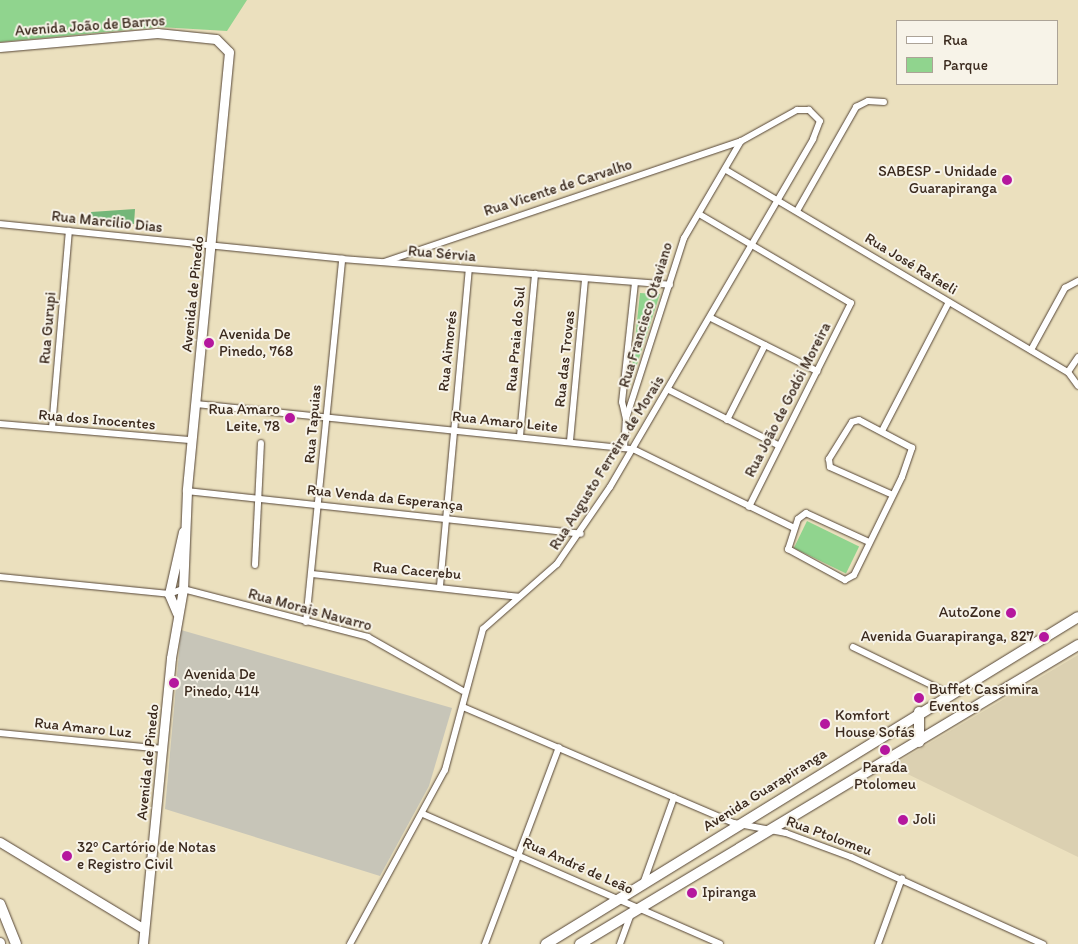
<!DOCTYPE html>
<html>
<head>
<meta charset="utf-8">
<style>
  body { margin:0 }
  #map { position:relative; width:1078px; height:944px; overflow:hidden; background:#ebe0be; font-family:Itim,sans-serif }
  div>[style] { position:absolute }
  .built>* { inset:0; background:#dbd0b1 }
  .industrial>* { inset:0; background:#c7c5b8 }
  .green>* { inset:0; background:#90d48e; transform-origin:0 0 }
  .forest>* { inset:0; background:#74b679 }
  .roads { filter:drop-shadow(0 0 1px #554536) drop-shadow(0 0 1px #554536) }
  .street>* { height:6px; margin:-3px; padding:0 3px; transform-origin:3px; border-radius:3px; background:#fff }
  .secondary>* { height:9px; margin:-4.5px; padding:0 4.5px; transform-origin:4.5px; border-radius:4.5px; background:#fff }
  .primary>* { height:10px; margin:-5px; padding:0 5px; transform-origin:5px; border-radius:5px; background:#fff }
  .dots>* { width:14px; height:14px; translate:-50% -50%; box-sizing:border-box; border:2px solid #f7f3e8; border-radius:50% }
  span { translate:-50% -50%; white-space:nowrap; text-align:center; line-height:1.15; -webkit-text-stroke:4px #f7f3e8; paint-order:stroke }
  .street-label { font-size:15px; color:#3b2a1e }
  .poi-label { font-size:15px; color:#3b2a1e }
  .right { translate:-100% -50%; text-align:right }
  .left { translate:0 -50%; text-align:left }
  .legend { position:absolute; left:896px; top:20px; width:162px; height:65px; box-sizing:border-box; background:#f7f3e8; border:1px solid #aca397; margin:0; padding:6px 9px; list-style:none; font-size:15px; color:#3b2a1e }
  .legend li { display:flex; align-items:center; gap:10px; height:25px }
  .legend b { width:25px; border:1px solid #aca397 }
</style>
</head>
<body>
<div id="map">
  <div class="built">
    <div style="clip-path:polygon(1078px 655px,1078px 857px,891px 766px,903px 759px)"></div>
  </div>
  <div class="industrial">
    <div style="clip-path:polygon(181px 630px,452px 708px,429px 786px,380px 876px,165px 809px)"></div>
  </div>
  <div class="green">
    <div style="clip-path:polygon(0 0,247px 0,227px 31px,159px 27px,0 42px)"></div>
    <div style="clip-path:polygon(640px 293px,660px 294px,630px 386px)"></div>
    <div style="left:807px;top:521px;width:58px;height:30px;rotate:26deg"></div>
  </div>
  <div class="forest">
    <div style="clip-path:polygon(135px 209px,134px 224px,91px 222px,91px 212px)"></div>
  </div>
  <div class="roads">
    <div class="street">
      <div style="left:726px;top:170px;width:397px;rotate:30.6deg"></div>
      <div style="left:1068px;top:372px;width:17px;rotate:54deg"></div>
      <div style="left:797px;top:211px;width:120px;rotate:-60.4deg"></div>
      <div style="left:856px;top:107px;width:13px;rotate:-27deg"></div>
      <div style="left:868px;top:101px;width:16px;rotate:4deg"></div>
      <div style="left:699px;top:214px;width:176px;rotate:30.4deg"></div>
      <div style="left:851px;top:303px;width:228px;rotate:116.6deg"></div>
      <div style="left:0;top:224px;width:344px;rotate:5.8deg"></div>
      <div style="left:342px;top:259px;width:329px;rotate:4.5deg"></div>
      <div style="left:384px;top:262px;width:377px;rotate:-18.7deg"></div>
      <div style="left:711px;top:318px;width:119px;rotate:26.6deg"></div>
      <div style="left:1031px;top:350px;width:71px;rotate:-61.3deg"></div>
      <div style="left:1065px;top:288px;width:15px;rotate:-28deg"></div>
      <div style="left:1068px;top:372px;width:18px;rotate:-56deg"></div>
      <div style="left:669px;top:390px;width:122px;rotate:26.8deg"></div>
      <div style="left:196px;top:404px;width:439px;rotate:5.9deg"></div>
      <div style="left:633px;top:449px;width:179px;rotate:26.1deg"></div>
      <div style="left:626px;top:419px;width:17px;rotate:-103deg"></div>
      <div style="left:622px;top:402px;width:120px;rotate:-83.8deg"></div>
      <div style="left:727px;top:420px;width:84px;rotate:-63.1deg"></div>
      <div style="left:0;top:424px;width:193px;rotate:4.8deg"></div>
      <div style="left:52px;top:428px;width:198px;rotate:-85.1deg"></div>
      <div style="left:882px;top:431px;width:145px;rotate:-62.6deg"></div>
      <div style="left:520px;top:436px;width:163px;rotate:-84.7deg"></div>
      <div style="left:570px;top:441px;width:163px;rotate:-84.7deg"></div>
      <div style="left:187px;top:491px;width:396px;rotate:6.2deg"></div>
      <div style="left:869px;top:542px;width:69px;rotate:-155.3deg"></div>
      <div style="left:806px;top:513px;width:10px;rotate:143deg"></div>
      <div style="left:798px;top:519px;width:32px;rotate:108deg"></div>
      <div style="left:788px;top:549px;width:65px;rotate:28.5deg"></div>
      <div style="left:845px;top:580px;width:10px;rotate:-29deg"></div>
      <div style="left:854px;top:575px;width:109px;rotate:-63.9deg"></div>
      <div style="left:902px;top:477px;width:31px;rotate:-71deg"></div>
      <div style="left:912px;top:448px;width:60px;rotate:-152.2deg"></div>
      <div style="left:859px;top:420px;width:7px;rotate:164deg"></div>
      <div style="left:852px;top:422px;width:44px;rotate:121.9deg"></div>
      <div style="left:829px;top:459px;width:8px;rotate:83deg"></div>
      <div style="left:830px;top:467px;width:67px;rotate:23.9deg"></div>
      <div style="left:255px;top:565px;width:122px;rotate:-87.2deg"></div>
      <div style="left:312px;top:574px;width:208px;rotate:6.3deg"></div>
      <div style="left:0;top:577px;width:170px;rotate:5.7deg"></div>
      <div style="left:169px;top:594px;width:15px;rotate:-20deg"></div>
      <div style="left:183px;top:589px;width:191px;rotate:14.5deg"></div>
      <div style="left:368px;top:637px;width:109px;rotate:29.6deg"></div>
      <div style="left:440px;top:586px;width:318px;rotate:-84.8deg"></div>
      <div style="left:306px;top:622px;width:365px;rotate:-84.3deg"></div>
      <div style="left:853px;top:647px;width:108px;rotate:25.9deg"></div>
      <div style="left:463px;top:707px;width:295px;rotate:23.2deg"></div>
      <div style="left:734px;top:823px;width:53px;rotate:10.9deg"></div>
      <div style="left:786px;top:833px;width:69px;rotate:20.3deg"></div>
      <div style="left:851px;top:857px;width:211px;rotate:24.4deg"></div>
      <div style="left:0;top:733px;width:164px;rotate:5.6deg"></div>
      <div style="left:423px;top:814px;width:324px;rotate:23.6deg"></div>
      <div style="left:644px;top:881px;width:89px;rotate:-70.3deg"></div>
      <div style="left:350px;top:944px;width:198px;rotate:-61.4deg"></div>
      <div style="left:445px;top:770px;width:146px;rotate:-74.9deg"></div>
      <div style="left:483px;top:629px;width:98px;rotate:-41.3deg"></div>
      <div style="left:557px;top:564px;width:93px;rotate:-55.5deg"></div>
      <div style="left:610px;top:487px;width:403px;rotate:-59.7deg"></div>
      <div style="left:813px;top:139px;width:19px;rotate:-69deg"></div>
      <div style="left:820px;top:121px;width:16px;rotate:-135deg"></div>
      <div style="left:809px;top:110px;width:12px;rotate:180deg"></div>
      <div style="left:797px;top:110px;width:64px;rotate:151deg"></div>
      <div style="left:741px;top:141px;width:113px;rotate:120.4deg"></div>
      <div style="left:684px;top:238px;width:190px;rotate:107.8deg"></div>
      <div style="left:626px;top:419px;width:29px;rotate:94deg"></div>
      <div style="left:485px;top:944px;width:210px;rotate:-69.4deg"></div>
      <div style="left:620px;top:944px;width:32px;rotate:-70deg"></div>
      <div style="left:878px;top:944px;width:70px;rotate:-70deg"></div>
    </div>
    <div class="secondary">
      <div style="left:0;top:47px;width:158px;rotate:-5.1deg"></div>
      <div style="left:157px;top:33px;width:59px;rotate:5.8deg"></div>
      <div style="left:216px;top:39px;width:18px;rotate:45deg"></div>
      <div style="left:229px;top:52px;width:441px;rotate:95.5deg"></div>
      <div style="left:187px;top:491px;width:98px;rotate:92.3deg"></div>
      <div style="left:183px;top:589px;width:70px;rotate:99.9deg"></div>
      <div style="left:171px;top:658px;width:287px;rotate:95.6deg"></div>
      <div style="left:177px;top:613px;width:21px;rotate:-113deg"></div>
      <div style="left:169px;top:594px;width:64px;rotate:-77.3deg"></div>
      <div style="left:0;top:842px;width:168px;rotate:31.1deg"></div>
    </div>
    <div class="primary">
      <div style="left:919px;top:712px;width:30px;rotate:90deg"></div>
      <div style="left:0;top:904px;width:43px;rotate:68.2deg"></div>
      <div style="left:0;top:943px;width:1px;rotate:90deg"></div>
      <div style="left:546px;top:944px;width:624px;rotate:-31.58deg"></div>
      <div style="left:580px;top:944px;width:581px;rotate:-30.98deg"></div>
    </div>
  </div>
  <div class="dots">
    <div style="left:1007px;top:180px;background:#b5179e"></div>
    <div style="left:209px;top:343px;background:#b5179e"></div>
    <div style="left:290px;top:418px;background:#b5179e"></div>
    <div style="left:1011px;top:613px;background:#b5179e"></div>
    <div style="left:1044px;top:637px;background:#b5179e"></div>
    <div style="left:174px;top:683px;background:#b5179e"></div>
    <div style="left:919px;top:698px;background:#b5179e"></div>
    <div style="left:825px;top:724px;background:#b5179e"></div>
    <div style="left:885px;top:750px;background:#b5179e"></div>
    <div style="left:903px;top:820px;background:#b5179e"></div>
    <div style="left:67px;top:856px;background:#b5179e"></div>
    <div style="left:692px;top:893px;background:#b5179e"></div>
  </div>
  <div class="street-label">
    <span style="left:90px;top:26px;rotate:-4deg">Avenida João de Barros</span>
    <span style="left:558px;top:188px;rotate:-18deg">Rua Vicente de Carvalho</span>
    <span style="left:107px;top:222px;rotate:6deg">Rua Marcilio Dias</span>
    <span style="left:442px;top:254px;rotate:5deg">Rua Sérvia</span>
    <span style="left:911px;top:264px;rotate:31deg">Rua José Rafaeli</span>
    <span style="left:193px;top:294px;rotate:-84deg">Avenida de Pinedo</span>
    <span style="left:646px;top:315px;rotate:-73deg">Rua Francisco Otaviano</span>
    <span style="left:48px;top:328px;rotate:-85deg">Rua Gurupi</span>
    <span style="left:516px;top:339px;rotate:-85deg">Rua Praia do Sul</span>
    <span style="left:448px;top:351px;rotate:-84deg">Rua Aimorés</span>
    <span style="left:565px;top:359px;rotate:-84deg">Rua das Trovas</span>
    <span style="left:788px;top:400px;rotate:-63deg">Rua João de Godói Moreira</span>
    <span style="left:97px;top:420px;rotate:5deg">Rua dos Inocentes</span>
    <span style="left:505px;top:422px;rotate:6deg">Rua Amaro Leite</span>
    <span style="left:313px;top:424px;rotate:-85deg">Rua Tapuias</span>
    <span style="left:607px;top:463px;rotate:-58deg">Rua Augusto Ferreira de Morais</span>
    <span style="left:385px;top:498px;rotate:6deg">Rua Venda da Esperança</span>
    <span style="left:417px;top:571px;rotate:5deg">Rua Cacerebu</span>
    <span style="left:310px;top:610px;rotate:15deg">Rua Morais Navarro</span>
    <span style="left:83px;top:728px;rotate:6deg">Rua Amaro Luz</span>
    <span style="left:148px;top:762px;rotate:-84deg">Avenida de Pinedo</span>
    <span style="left:765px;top:790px;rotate:-32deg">Avenida Guarapiranga</span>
    <span style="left:829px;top:836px;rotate:20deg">Rua Ptolomeu</span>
    <span style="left:578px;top:866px;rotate:24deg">Rua André de Leão</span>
  </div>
  <div class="poi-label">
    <span class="right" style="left:997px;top:180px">SABESP - Unidade<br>Guarapiranga</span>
    <span class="left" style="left:219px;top:343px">Avenida De<br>Pinedo, 768</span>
    <span class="right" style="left:280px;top:418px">Rua Amaro<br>Leite, 78</span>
    <span class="right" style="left:1001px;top:613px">AutoZone</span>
    <span class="right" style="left:1034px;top:637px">Avenida Guarapiranga, 827</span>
    <span class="left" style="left:184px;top:683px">Avenida De<br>Pinedo, 414</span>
    <span class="left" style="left:929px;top:698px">Buffet Cassimira<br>Eventos</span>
    <span class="left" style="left:835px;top:724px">Komfort<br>House Sofás</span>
    <span style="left:885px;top:776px">Parada<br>Ptolomeu</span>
    <span class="left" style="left:913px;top:820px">Joli</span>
    <span class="left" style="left:77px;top:856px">32º Cartório de Notas<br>e Registro Civil</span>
    <span class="left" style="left:702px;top:893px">Ipiranga</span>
  </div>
  <ul class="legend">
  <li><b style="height:6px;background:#fff"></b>Rua</li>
  <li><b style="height:14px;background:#90d48e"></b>Parque</li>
  </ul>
</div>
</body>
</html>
